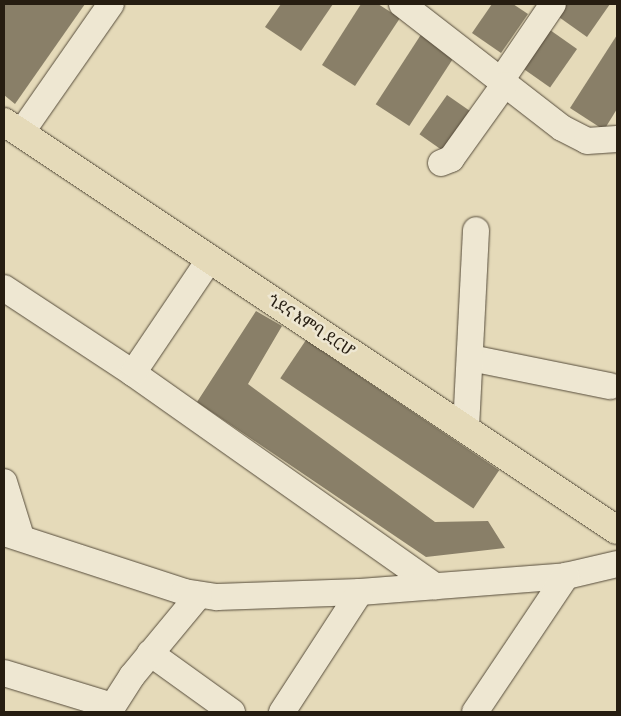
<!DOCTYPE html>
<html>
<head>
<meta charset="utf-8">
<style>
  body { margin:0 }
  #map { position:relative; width:621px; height:716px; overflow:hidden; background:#e5dab9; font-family:"IM FELL French Canon","Noto Serif Ethiopic",serif }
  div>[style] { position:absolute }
  .building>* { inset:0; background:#897f68; transform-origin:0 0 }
  .roads { filter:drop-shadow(0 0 1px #564c3b) drop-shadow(0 0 1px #564c3b) }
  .minor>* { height:26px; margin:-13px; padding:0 13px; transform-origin:13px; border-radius:13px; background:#eee7d2 }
  .highway>* { height:28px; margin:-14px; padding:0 14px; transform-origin:14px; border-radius:14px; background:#e5dab9 }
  span { translate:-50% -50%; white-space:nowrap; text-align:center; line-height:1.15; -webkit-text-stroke:5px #eee7d2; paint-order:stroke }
  .street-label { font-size:16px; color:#261d11 }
  .frame { position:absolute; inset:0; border:5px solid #261d11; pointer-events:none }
</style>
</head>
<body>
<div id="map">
  <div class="building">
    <div style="clip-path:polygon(4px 4px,85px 4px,15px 104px,4px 95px)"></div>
    <div style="clip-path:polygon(281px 4px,333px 4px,301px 51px,265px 27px)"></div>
    <div style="clip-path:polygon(361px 4px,378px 4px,400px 18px,355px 86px,322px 65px)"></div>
    <div style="clip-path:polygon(492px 4px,513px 4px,528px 14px,501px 53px,472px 33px)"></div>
    <div style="clip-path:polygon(564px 4px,610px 4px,587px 37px,556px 15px)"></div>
    <div style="left:550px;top:30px;width:33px;height:47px;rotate:35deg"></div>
    <div style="left:422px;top:33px;width:40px;height:85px;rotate:33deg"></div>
    <div style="clip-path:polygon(617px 35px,617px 109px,604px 130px,570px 108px)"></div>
    <div style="left:447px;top:95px;width:32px;height:48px;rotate:35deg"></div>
    <div style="clip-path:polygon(256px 311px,282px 326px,248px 384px,435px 522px,488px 521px,505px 548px,426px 557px,197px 402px)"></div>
    <div style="left:306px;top:340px;width:233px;height:46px;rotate:34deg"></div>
  </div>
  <div class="roads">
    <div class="minor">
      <div style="left:402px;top:4px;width:202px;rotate:37.8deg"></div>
      <div style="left:562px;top:128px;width:28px;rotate:27deg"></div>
      <div style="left:587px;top:141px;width:30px;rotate:-4deg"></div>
      <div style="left:500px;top:82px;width:94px;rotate:-55.8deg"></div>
      <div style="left:21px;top:133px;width:157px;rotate:-55.1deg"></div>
      <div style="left:441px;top:163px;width:11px;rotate:-22deg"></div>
      <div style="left:451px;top:159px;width:91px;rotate:-54.4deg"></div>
      <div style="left:4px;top:288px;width:154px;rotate:33.4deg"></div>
      <div style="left:133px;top:373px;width:370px;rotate:35.2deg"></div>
      <div style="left:471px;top:358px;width:142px;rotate:11.4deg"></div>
      <div style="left:133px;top:373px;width:138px;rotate:-56deg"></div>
      <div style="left:466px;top:428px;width:198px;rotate:-87.1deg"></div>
      <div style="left:4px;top:482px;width:58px;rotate:72.8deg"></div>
      <div style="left:4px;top:533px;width:189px;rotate:18.1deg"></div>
      <div style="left:184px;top:592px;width:33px;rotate:9deg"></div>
      <div style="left:217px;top:597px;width:143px;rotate:-2deg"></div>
      <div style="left:360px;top:592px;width:207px;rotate:-4.4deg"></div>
      <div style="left:566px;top:576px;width:52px;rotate:-13.2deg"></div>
      <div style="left:150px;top:653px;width:101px;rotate:35.7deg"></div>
      <div style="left:4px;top:673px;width:113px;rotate:17deg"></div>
      <div style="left:109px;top:712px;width:43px;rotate:-57.4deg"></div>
      <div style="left:132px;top:676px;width:105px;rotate:-50.4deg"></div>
      <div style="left:282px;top:712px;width:143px;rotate:-57deg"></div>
      <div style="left:475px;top:712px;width:164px;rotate:-56.2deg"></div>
    </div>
    <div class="highway">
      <div style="left:4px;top:122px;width:736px;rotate:33.65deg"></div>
    </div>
  </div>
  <div class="street-label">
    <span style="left:311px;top:326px;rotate:33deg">ጎደና እምባ ደርሆ</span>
  </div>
  <div class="frame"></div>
</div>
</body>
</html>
